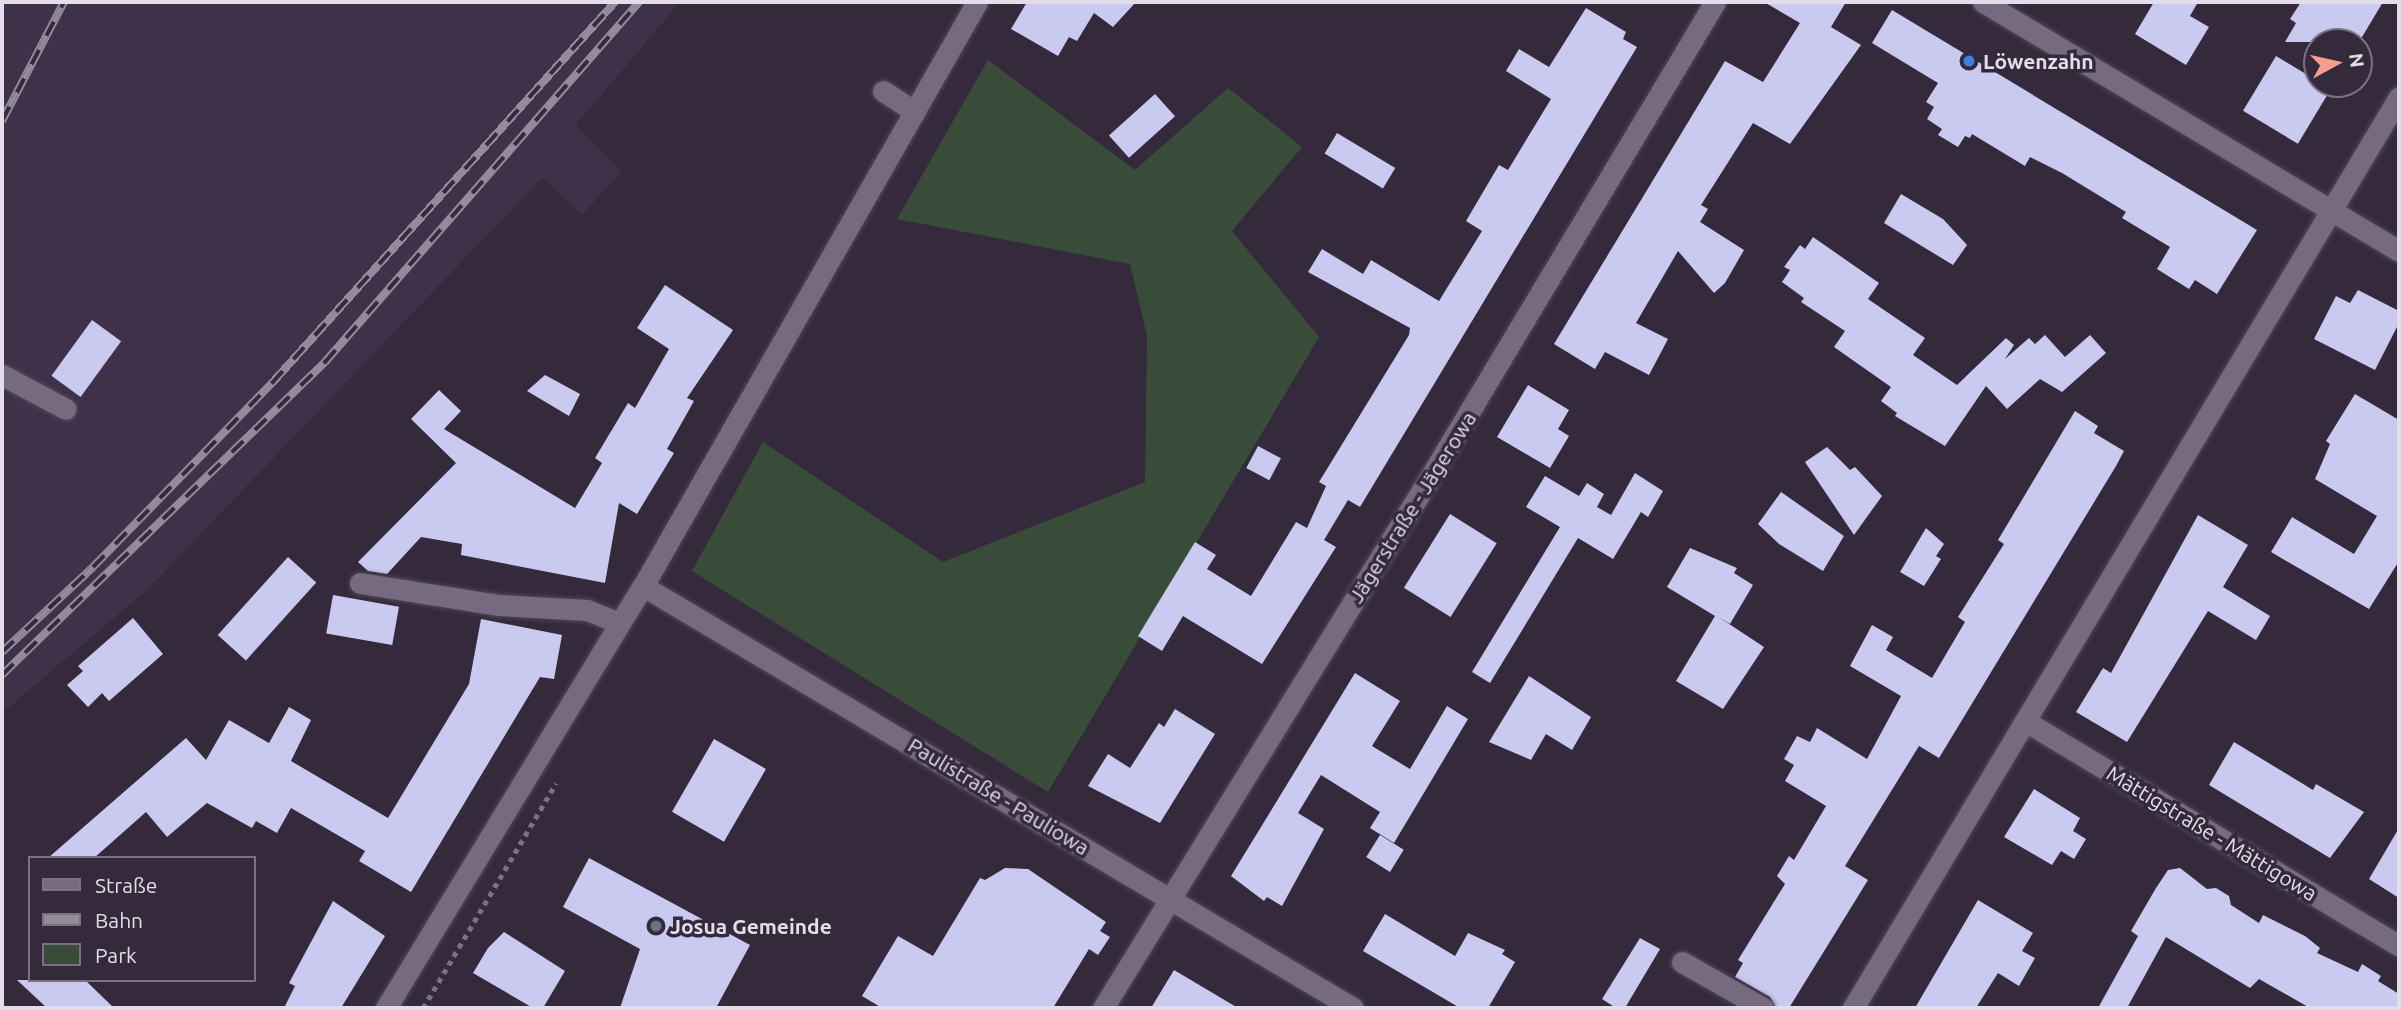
<!DOCTYPE html>
<html>
<head>
<meta charset="utf-8">
<style>
  body { margin:0 }
  #map { position:relative; width:2401px; height:1010px; overflow:hidden; background:#342a3c; font-family:Ubuntu,sans-serif }
  div>[style] { position:absolute }
  .built>* { inset:0; background:#3e3149 }
  .green>* { inset:0; background:#394c39 }
  .building>* { inset:0; background:#cac9f0; transform-origin:0 0 }
  .path>* { height:4.5px; margin-top:-2.25px; transform-origin:0; background:repeating-linear-gradient(90deg,#7a7181 0 5px,transparent 0 10px) }
  .roads { filter:drop-shadow(0 0 2px #4f4757) drop-shadow(0 0 2px #4f4757) }
  .minor>* { height:21px; margin:-10.5px; padding:0 10.5px; transform-origin:10.5px; border-radius:10.5px; background:#766a80 }
  .rail>* { height:8px; margin-top:-4px; transform-origin:0; background:repeating-linear-gradient(90deg,#342a3c 0 16px,#938a9a 0 32px); box-sizing:border-box; border-block:2px solid #938a9a }
  .dots>* { width:19px; height:19px; translate:-50% -50%; box-sizing:border-box; border:4px solid #342a3c; border-radius:50% }
  span { translate:-50% -50%; white-space:nowrap; text-align:center; line-height:1.15; -webkit-text-stroke:7px #342a3c; paint-order:stroke }
  .poi-label { font-size:21px; color:#e4ddea; font-weight:700 }
  .left { translate:0 -50%; text-align:left }
  .street-label { font-size:21px; color:#e4ddea }
  .frame { position:absolute; inset:0; border:4px solid #e4ddea; pointer-events:none }
  .legend { position:absolute; left:28px; top:856px; width:228px; height:126px; box-sizing:border-box; background:#342a3c; border:2px solid #7a7282; margin:0; padding:9px 12px; list-style:none; font-size:21px; color:#e4ddea }
  .legend li { display:flex; align-items:center; gap:14px; height:35px }
  .legend b { width:35px; border:2px solid #7a7282 }
  .north { position:absolute; left:2303px; top:28px; width:70px; height:70px; box-sizing:border-box; background:#342a3c; border:2px solid #7a7282; border-radius:50%; rotate:82deg; font-size:19px; font-weight:700; line-height:28px; text-align:center; color:#e4ddea }
  .north::after { content:''; display:block; margin:auto; width:24px; height:32px; background:#f59d8f; clip-path:polygon(50% 0,100% 100%,50% 72%,0 100%) }
</style>
</head>
<body>
<div id="map">
  <div class="built">
    <div style="clip-path:polygon(2px 2px,680px 2px,576px 125px,622px 171px,582px 215px,543px 177px,147px 590px,2px 713px)"></div>
  </div>
  <div class="green">
    <div style="clip-path:polygon(988px 60px,1135px 170px,1228px 88px,1302px 147px,1232px 231px,1319px 337px,1048px 792px,692px 571px,763px 442px,943px 562px,1145px 482px,1147px 336px,1130px 264px,897px 219px)"></div>
  </div>
  <div class="building">
    <div style="clip-path:polygon(1027px 2px,1136px 2px,1113px 27px,1094px 13px,1077px 41px,1069px 37px,1058px 56px,1011px 29px)"></div>
    <div style="clip-path:polygon(1764px 2px,1846px 2px,1831px 27px,1861px 45px,1790px 144px,1753px 123px,1701px 205px,1708px 209px,1700px 222px,1744px 250px,1725px 283px,1714px 293px,1678px 251px,1636px 323px,1668px 339px,1649px 375px,1605px 352px,1595px 369px,1554px 344px,1725px 61px,1763px 82px,1800px 23px)"></div>
    <div style="clip-path:polygon(2154px 2px,2198px 2px,2190px 16px,2209px 27px,2186px 65px,2135px 34px)"></div>
    <div style="clip-path:polygon(2301px 2px,2383px 2px,2359px 42px,2285px 42px,2296px 23px,2290px 19px)"></div>
    <div style="clip-path:polygon(1586px 8px,1626px 32px,1623px 39px,1637px 47px,1360px 507px,1348px 500px,1324px 540px,1336px 547px,1262px 664px,1183px 616px,1162px 651px,1138px 636px,1195px 542px,1216px 555px,1207px 569px,1251px 596px,1296px 522px,1307px 528px,1326px 486px,1319px 482px,1409px 335px,1410px 328px,1308px 272px,1322px 249px,1363px 274px,1371px 260px,1439px 301px,1482px 231px,1466px 221px,1499px 165px,1508px 170px,1551px 99px,1506px 71px,1519px 49px,1549px 67px)"></div>
    <div style="clip-path:polygon(1892px 10px,2257px 230px,2217px 294px,2195px 280px,2189px 289px,2157px 269px,2170px 247px,2122px 218px,2126px 212px,2062px 173px,2030px 157px,2025px 166px,1972px 134px,1970px 138px,1965px 136px,1958px 147px,1938px 135px,1942px 129px,1927px 119px,1934px 107px,1926px 102px,1938px 83px,1872px 43px)"></div>
    <div style="left:2276px;top:56px;width:64px;height:64px;rotate:31deg"></div>
    <div style="left:1155px;top:94px;width:30px;height:62px;rotate:48deg"></div>
    <div style="left:1337px;top:133px;width:68px;height:24px;rotate:31deg"></div>
    <div style="clip-path:polygon(1901px 194px,1943px 219px,1967px 245px,1953px 265px,1884px 223px)"></div>
    <div style="clip-path:polygon(1813px 237px,1879px 283px,1868px 299px,1925px 338px,1913px 355px,1957px 385px,2006px 338px,2014px 345px,2005px 359px,2029px 338px,2035px 344px,2045px 335px,2065px 357px,2090px 335px,2106px 353px,2062px 392px,2040px 379px,2007px 409px,1986px 386px,1945px 446px,1895px 416px,1897px 413px,1881px 401px,1891px 387px,1834px 347px,1845px 331px,1801px 302px,1804px 298px,1782px 282px,1790px 270px,1784px 267px,1800px 245px,1805px 249px)"></div>
    <div style="clip-path:polygon(665px 285px,733px 330px,687px 398px,694px 401px,667px 449px,674px 453px,637px 514px,619px 503px,605px 583px,461px 555px,462px 544px,421px 537px,387px 574px,368px 571px,358px 562px,456px 463px,411px 419px,439px 390px,461px 411px,444px 429px,575px 508px,602px 463px,595px 458px,628px 403px,635px 408px,669px 349px,637px 328px)"></div>
    <div style="clip-path:polygon(2358px 290px,2399px 311px,2399px 323px,2375px 370px,2314px 339px,2336px 296px,2350px 303px)"></div>
    <div style="left:92px;top:320px;width:36px;height:69px;rotate:36deg"></div>
    <div style="clip-path:polygon(545px 375px,580px 394px,569px 416px,527px 391px)"></div>
    <div style="clip-path:polygon(1528px 385px,1569px 410px,1558px 429px,1569px 436px,1550px 468px,1497px 437px)"></div>
    <div style="clip-path:polygon(2355px 394px,2399px 420px,2399px 561px,2369px 609px,2271px 552px,2292px 517px,2354px 554px,2377px 516px,2315px 479px,2330px 444px,2326px 441px)"></div>
    <div style="clip-path:polygon(2075px 411px,2098px 426px,2094px 433px,2124px 451px,2116px 466px,1939px 758px,1919px 746px,1845px 866px,1868px 880px,1789px 1008px,1776px 1008px,1770px 997px,1735px 977px,1743px 963px,1738px 960px,1785px 884px,1777px 876px,1789px 856px,1794px 860px,1826px 806px,1785px 781px,1794px 765px,1784px 759px,1797px 736px,1810px 742px,1817px 728px,1867px 759px,1901px 696px,1850px 666px,1872px 625px,1893px 637px,1886px 650px,1932px 678px,1965px 622px,1958px 617px,2004px 544px,1998px 540px)"></div>
    <div style="left:1258px;top:446px;width:26px;height:25px;rotate:28deg"></div>
    <div style="clip-path:polygon(1827px 447px,1850px 470px,1855px 467px,1882px 496px,1854px 535px,1805px 462px)"></div>
    <div style="clip-path:polygon(1635px 473px,1663px 491px,1648px 517px,1641px 512px,1613px 559px,1578px 538px,1490px 683px,1472px 672px,1560px 527px,1526px 507px,1545px 476px,1579px 496px,1587px 483px,1604px 494px,1597px 507px,1611px 515px)"></div>
    <div style="clip-path:polygon(1781px 492px,1844px 536px,1823px 571px,1779px 544px,1758px 524px)"></div>
    <div style="left:1450px;top:514px;width:55px;height:87px;rotate:32deg"></div>
    <div style="clip-path:polygon(2198px 515px,2248px 545px,2223px 587px,2270px 616px,2256px 640px,2208px 611px,2127px 742px,2076px 712px,2103px 668px,2111px 673px)"></div>
    <div style="clip-path:polygon(1926px 528px,1944px 544px,1936px 556px,1941px 559px,1924px 586px,1900px 572px)"></div>
    <div style="clip-path:polygon(1690px 548px,1737px 568px,1734px 573px,1753px 585px,1730px 624px,1717px 616px,1764px 647px,1723px 709px,1676px 681px,1715px 616px,1667px 587px)"></div>
    <div style="left:288px;top:557px;width:38px;height:105px;rotate:42deg"></div>
    <div style="left:333px;top:595px;width:67px;height:39px;rotate:10deg"></div>
    <div style="clip-path:polygon(133px 618px,163px 654px,109px 701px,102px 693px,88px 707px,67px 685px,83px 671px,78px 666px)"></div>
    <div style="clip-path:polygon(481px 619px,562px 635px,554px 679px,540px 677px,411px 892px,359px 861px,365px 851px,291px 808px,277px 833px,256px 821px,252px 828px,207px 803px,167px 837px,146px 812px,94px 858px,48px 858px,186px 738px,206px 760px,229px 720px,269px 743px,289px 707px,311px 720px,291px 761px,388px 818px,469px 684px)"></div>
    <div style="clip-path:polygon(1355px 673px,1400px 701px,1372px 746px,1410px 769px,1447px 706px,1468px 719px,1394px 843px,1370px 828px,1380px 812px,1321px 775px,1298px 813px,1324px 829px,1282px 906px,1267px 897px,1264px 901px,1231px 876px)"></div>
    <div style="clip-path:polygon(1529px 676px,1591px 717px,1572px 750px,1546px 734px,1531px 760px,1489px 742px)"></div>
    <div style="clip-path:polygon(1175px 709px,1215px 734px,1160px 823px,1088px 786px,1108px 754px,1130px 768px,1159px 723px,1164px 727px)"></div>
    <div style="left:714px;top:739px;width:60px;height:84px;rotate:30deg"></div>
    <div style="clip-path:polygon(2234px 742px,2313px 790px,2316px 784px,2364px 812px,2330px 858px,2209px 785px)"></div>
    <div style="clip-path:polygon(2034px 789px,2080px 818px,2073px 831px,2086px 839px,2074px 859px,2061px 851px,2052px 865px,2004px 837px)"></div>
    <div style="clip-path:polygon(2399px 828px,2399px 898px,2369px 879px)"></div>
    <div style="left:1380px;top:835px;width:28px;height:26px;rotate:32deg"></div>
    <div style="clip-path:polygon(589px 858px,750px 945px,716px 1008px,620px 1008px,640px 949px,563px 907px)"></div>
    <div style="clip-path:polygon(1005px 868px,1028px 869px,1106px 922px,1100px 931px,1110px 937px,1098px 955px,1089px 949px,1053px 1008px,882px 1008px,862px 996px,898px 936px,933px 956px,980px 878px,985px 880px)"></div>
    <div style="clip-path:polygon(2180px 868px,2207px 889px,2216px 888px,2229px 896px,2231px 905px,2259px 923px,2263px 915px,2305px 936px,2320px 948px,2317px 953px,2358px 972px,2362px 964px,2381px 976px,2378px 981px,2399px 994px,2399px 1008px,2310px 1008px,2259px 979px,2250px 988px,2166px 937px,2127px 1008px,2098px 1008px,2138px 936px,2131px 931px,2156px 888px,2168px 870px)"></div>
    <div style="clip-path:polygon(1978px 900px,2033px 933px,2022px 951px,2035px 958px,2019px 986px,1998px 973px,1976px 1008px,1915px 1008px)"></div>
    <div style="clip-path:polygon(333px 901px,385px 936px,341px 1008px,284px 1008px,295px 986px,289px 983px)"></div>
    <div style="clip-path:polygon(1385px 914px,1455px 956px,1468px 933px,1505px 950px,1502px 954px,1515px 962px,1488px 1008px,1460px 1008px,1363px 951px)"></div>
    <div style="clip-path:polygon(504px 932px,565px 971px,543px 1008px,533px 1008px,473px 973px,488px 948px)"></div>
    <div style="clip-path:polygon(1640px 938px,1660px 949px,1625px 1008px,1616px 1008px,1602px 999px)"></div>
    <div style="clip-path:polygon(1174px 970px,1238px 1008px,1151px 1008px)"></div>
    <div style="clip-path:polygon(17px 980px,85px 980px,114px 1008px,47px 1008px)"></div>
  </div>
  <div class="path">
    <div style="left:423px;top:1008px;width:261px;rotate:-59.4deg"></div>
  </div>
  <div class="roads">
    <div class="minor">
      <div style="left:1983px;top:2px;width:485px;rotate:30.9deg"></div>
      <div style="left:883px;top:91px;width:38px;rotate:33deg"></div>
      <div style="left:2px;top:375px;width:72px;rotate:28deg"></div>
      <div style="left:360px;top:583px;width:141px;rotate:9deg"></div>
      <div style="left:499px;top:605px;width:88px;rotate:3.3deg"></div>
      <div style="left:587px;top:610px;width:35px;rotate:22deg"></div>
      <div style="left:643px;top:586px;width:826px;rotate:30.73deg"></div>
      <div style="left:2025px;top:721px;width:436px;rotate:31deg"></div>
      <div style="left:1682px;top:962px;width:93px;rotate:29.6deg"></div>
      <div style="left:386px;top:1008px;width:494px;rotate:-58.7deg"></div>
      <div style="left:643px;top:586px;width:673px;rotate:-60.23deg"></div>
      <div style="left:1103px;top:1008px;width:639px;rotate:-58.37deg"></div>
      <div style="left:1438px;top:464px;width:539px;rotate:-59.05deg"></div>
      <div style="left:1853px;top:1008px;width:1062px;rotate:-59.06deg"></div>
    </div>
  </div>
  <div class="rail">
    <div style="left:2px;top:121px;width:134px;rotate:-62.5deg"></div>
    <div style="left:2px;top:652px;width:125px;rotate:-43deg"></div>
    <div style="left:93px;top:567px;width:257px;rotate:-45.8deg"></div>
    <div style="left:272px;top:383px;width:513px;rotate:-48deg"></div>
    <div style="left:2px;top:675px;width:450px;rotate:-44.1deg"></div>
    <div style="left:325px;top:362px;width:478px;rotate:-48.9deg"></div>
  </div>
  <div class="dots">
    <div style="left:1969px;top:61px;background:#3f7fe0"></div>
    <div style="left:656px;top:926px;background:#6b7280"></div>
  </div>
  <div class="poi-label">
    <span class="left" style="left:1983px;top:61px">Löwenzahn</span>
    <span class="left" style="left:670px;top:926px">Josua Gemeinde</span>
  </div>
  <div class="street-label">
    <span style="left:1412px;top:507px;rotate:-58deg">Jägerstraße - Jägerowa</span>
    <span style="left:999px;top:796px;rotate:31deg">Paulistraße - Pauliowa</span>
    <span style="left:2212px;top:833px;rotate:31deg">Mättigstraße - Mättigowa</span>
  </div>
  <div class="frame"></div>
  <ul class="legend">
  <li><b style="height:9px;background:#766a80"></b>Straße</li>
  <li><b style="height:9px;background:#938a9a"></b>Bahn</li>
  <li><b style="height:19px;background:#394c39"></b>Park</li>
  </ul>
  <div class="north">N</div>
</div>
</body>
</html>
